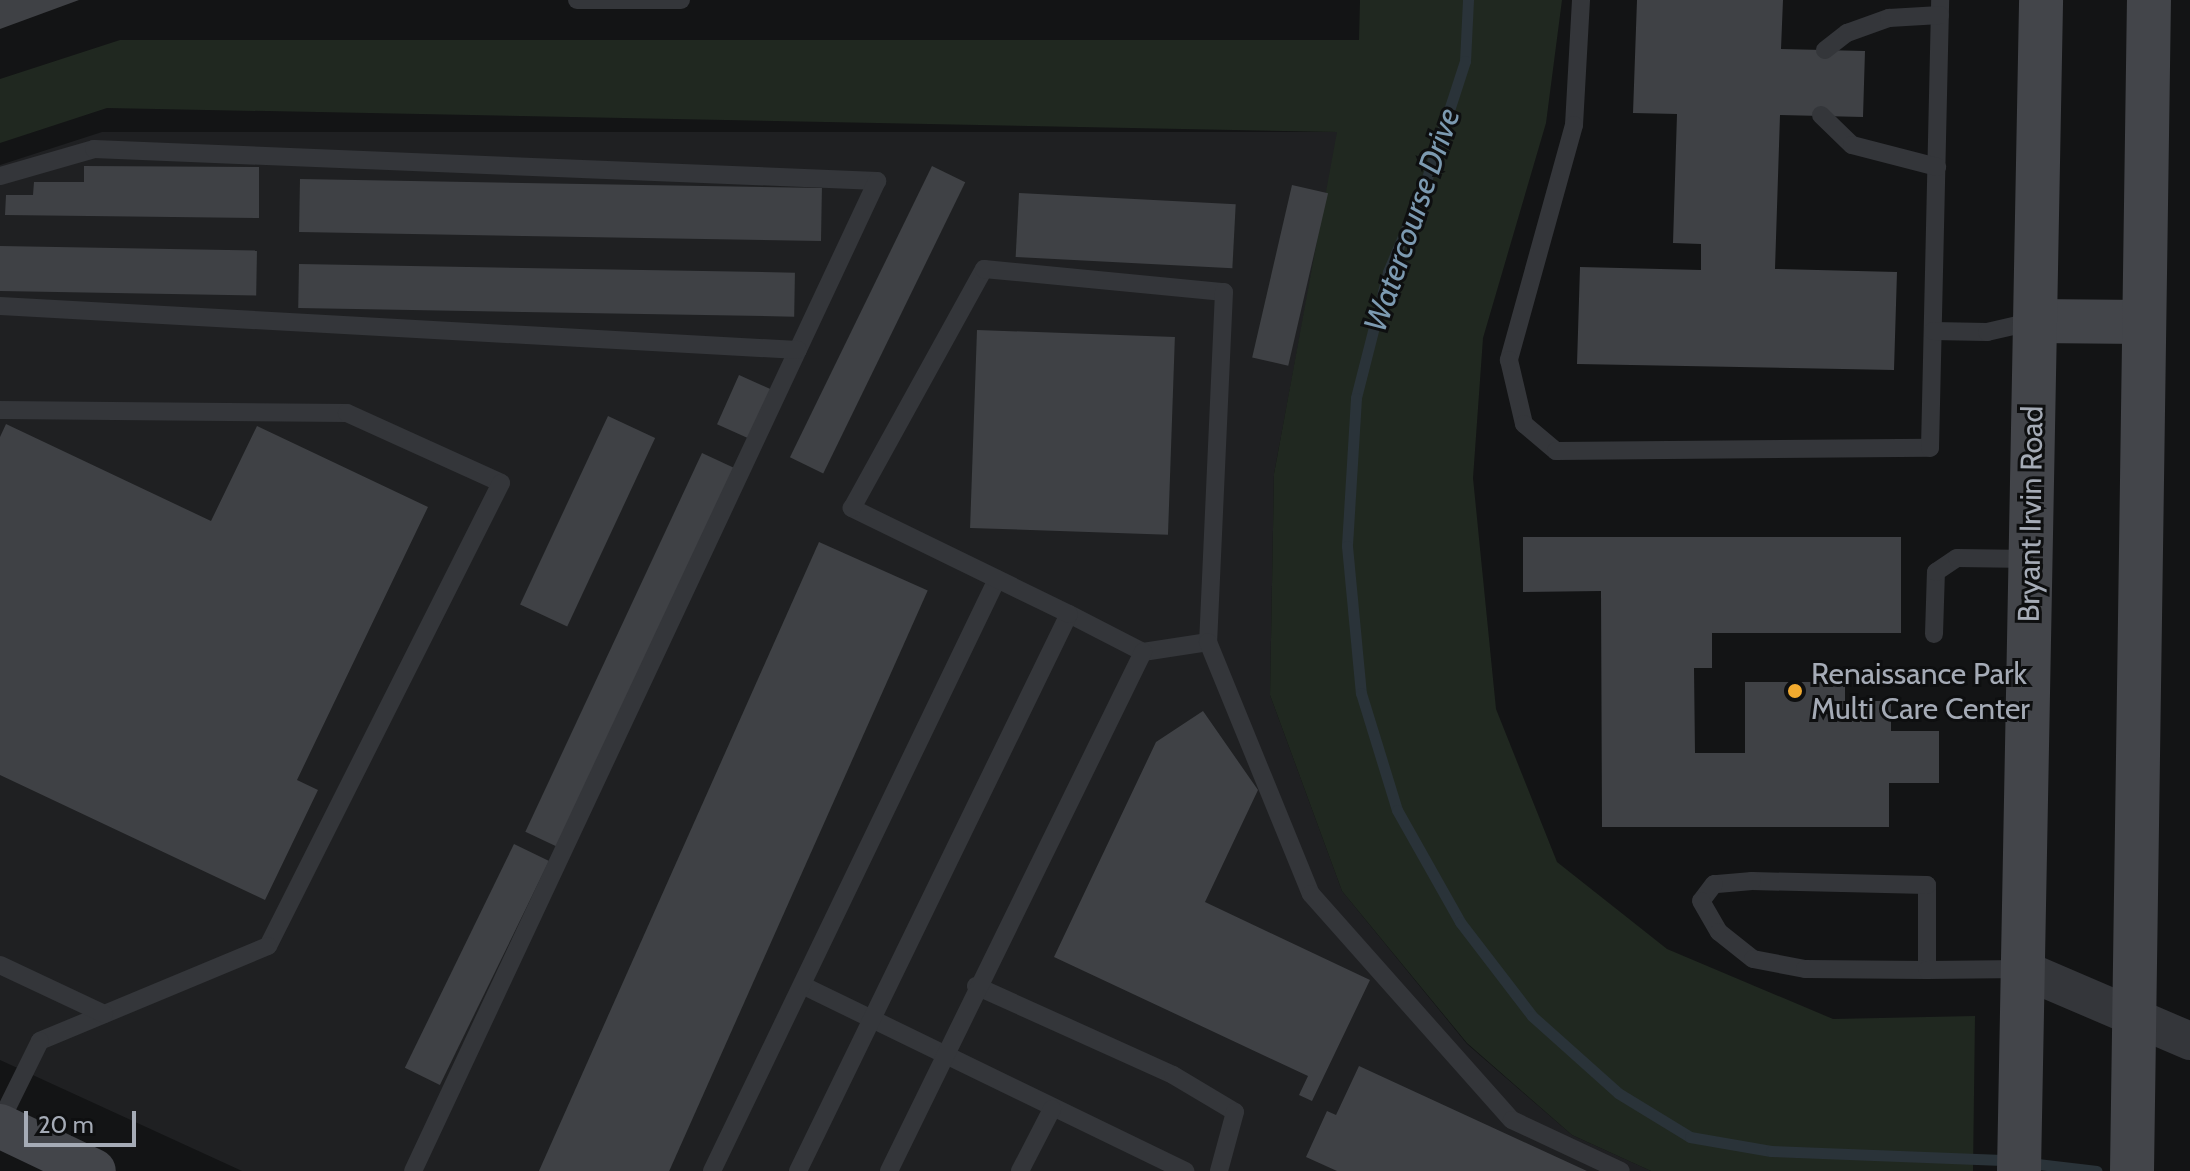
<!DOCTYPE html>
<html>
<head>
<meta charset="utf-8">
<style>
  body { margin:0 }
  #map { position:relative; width:2190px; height:1171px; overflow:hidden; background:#131415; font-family:Cabin,sans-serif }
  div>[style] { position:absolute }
  .built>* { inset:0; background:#1f2022 }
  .green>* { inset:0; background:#202820 }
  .stream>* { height:11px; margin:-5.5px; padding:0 5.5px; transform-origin:5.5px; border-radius:5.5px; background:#2a3339 }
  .building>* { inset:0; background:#3f4145; transform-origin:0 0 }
  .lane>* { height:18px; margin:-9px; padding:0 9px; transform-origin:9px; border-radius:9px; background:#34363a }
  .street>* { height:38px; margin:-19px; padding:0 19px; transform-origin:19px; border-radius:19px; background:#34363a }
  .secondary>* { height:44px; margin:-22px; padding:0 22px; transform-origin:22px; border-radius:22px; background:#43454a }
  .dots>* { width:22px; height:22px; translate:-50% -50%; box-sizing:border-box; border:4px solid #0e0f10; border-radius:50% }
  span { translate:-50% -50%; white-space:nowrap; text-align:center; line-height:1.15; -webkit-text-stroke:6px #0e0f10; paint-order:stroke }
  .street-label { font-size:30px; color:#a5abb6 }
  .poi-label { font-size:30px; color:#a5abb6 }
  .left { translate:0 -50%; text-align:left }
  .water-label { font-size:32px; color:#7c9ab1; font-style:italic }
  .scale { position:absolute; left:24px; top:1111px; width:112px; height:36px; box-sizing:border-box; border:4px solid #a5abb6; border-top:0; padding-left:10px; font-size:24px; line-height:28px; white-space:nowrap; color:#a5abb6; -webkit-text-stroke:6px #0e0f10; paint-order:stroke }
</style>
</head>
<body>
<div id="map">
  <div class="built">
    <div style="clip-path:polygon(102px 132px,1338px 132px,1274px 474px,1270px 695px,1342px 891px,1467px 1044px,1572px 1135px,1651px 1171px,242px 1171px,0 1060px,0 165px)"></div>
  </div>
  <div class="green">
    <div style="clip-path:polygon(1360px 0,1562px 0,1546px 123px,1483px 338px,1473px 478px,1496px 709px,1557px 862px,1667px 949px,1833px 1019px,1975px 1016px,1973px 1171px,1651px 1171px,1572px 1135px,1467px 1043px,1342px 891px,1270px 695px,1274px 474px,1337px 132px,107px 108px,0 143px,0 79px,120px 40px,1359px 40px)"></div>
  </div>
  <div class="stream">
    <div style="left:1468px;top:0;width:61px;rotate:92.8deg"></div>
    <div style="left:1465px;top:61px;width:133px;rotate:108deg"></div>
    <div style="left:1424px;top:187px;width:92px;rotate:113deg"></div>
    <div style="left:1388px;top:272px;width:130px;rotate:104.3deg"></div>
    <div style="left:1356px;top:398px;width:148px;rotate:93.5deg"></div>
    <div style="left:1347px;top:546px;width:148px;rotate:84.6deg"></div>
    <div style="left:1361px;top:693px;width:122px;rotate:72.9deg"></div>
    <div style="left:1397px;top:810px;width:129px;rotate:60.6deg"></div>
    <div style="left:1460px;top:922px;width:118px;rotate:52.5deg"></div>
    <div style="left:1532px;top:1016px;width:115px;rotate:41.8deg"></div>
    <div style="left:1618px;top:1093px;width:84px;rotate:31.4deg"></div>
    <div style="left:1690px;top:1137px;width:82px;rotate:9.8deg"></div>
    <div style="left:1771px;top:1151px;width:238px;rotate:2.2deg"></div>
    <div style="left:2030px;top:1163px;width:67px;rotate:6.8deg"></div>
  </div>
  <div class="building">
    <div style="clip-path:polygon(0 0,79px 0,0 29px)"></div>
    <div style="clip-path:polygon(1637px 0,1783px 0,1781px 49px,1865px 51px,1863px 117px,1780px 115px,1775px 269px,1897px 272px,1894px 370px,1577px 364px,1580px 267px,1701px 270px,1701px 244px,1673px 243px,1677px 114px,1633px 113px)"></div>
    <div style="clip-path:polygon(84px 166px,259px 167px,259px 218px,5px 215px,6px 195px,33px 195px,34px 182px,84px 182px)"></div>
    <div style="left:932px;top:166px;width:37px;height:324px;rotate:26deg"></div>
    <div style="left:300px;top:179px;width:522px;height:53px;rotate:1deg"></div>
    <div style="left:1292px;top:185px;width:37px;height:177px;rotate:13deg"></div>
    <div style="left:1019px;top:193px;width:217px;height:64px;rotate:3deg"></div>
    <div style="left:0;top:246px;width:257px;height:45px;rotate:1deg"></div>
    <div style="left:299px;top:264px;width:496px;height:44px;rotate:1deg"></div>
    <div style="left:977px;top:330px;width:198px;height:198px;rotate:2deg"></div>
    <div style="left:739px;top:375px;width:36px;height:54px;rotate:24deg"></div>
    <div style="left:608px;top:416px;width:52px;height:208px;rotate:25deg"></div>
    <div style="clip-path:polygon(6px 424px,211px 521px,257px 426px,428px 507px,297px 780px,318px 790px,265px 900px,0 775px,0 437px)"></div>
    <div style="left:702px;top:453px;width:38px;height:418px;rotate:25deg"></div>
    <div style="clip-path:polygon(1523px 537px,1901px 537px,1901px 633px,1712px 633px,1712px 668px,1694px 668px,1695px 753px,1745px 753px,1745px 682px,1845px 682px,1845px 701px,1891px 701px,1891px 731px,1939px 731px,1939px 783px,1889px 783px,1889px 827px,1602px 827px,1601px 591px,1523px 592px)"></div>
    <div style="left:819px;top:542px;width:119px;height:693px;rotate:24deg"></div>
    <div style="clip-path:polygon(1203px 711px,1258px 790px,1205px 902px,1370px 980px,1312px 1101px,1299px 1095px,1308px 1076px,1054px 957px,1156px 742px)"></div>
    <div style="left:514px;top:844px;width:39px;height:249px;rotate:26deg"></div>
    <div style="clip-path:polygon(1359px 1066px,1587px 1171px,1337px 1171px,1306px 1157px,1327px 1111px,1336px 1115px)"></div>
  </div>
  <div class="lane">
    <div style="left:577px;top:0;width:104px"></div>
    <div style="left:1581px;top:0;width:125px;rotate:93.2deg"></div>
    <div style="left:1574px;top:125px;width:244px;rotate:105.5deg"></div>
    <div style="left:1509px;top:360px;width:66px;rotate:76.8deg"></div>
    <div style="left:1524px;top:424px;width:42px;rotate:40.2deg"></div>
    <div style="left:1556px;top:451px;width:374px;rotate:-0.5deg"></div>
    <div style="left:1930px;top:448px;width:448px;rotate:-88.7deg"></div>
    <div style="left:1825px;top:50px;width:28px;rotate:-38deg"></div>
    <div style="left:1847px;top:33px;width:45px;rotate:-19.7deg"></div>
    <div style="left:1889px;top:18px;width:51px;rotate:-3.4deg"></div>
    <div style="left:1821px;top:115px;width:43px;rotate:44.1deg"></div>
    <div style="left:1852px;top:145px;width:88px;rotate:14.5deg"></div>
    <div style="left:0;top:176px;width:98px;rotate:-16deg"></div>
    <div style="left:94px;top:149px;width:784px;rotate:2.34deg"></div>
    <div style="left:877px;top:181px;width:1093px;rotate:115.11deg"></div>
    <div style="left:0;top:306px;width:799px;rotate:3.16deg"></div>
    <div style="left:1933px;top:331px;width:54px;rotate:1.1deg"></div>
    <div style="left:1987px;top:332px;width:49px;rotate:-12.9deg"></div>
    <div style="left:0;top:410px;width:347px;rotate:0.5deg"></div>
    <div style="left:347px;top:413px;width:169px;rotate:24.4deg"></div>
    <div style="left:501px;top:483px;width:518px;rotate:116.71deg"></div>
    <div style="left:268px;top:946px;width:247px;rotate:157.4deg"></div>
    <div style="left:40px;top:1041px;width:90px;rotate:116.3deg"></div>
    <div style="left:1069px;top:614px;width:83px;rotate:27.2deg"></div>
    <div style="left:1143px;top:652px;width:66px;rotate:-8.7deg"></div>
    <div style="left:1934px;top:634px;width:62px;rotate:-88.2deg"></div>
    <div style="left:1936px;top:572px;width:25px;rotate:-34deg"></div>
    <div style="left:1957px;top:558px;width:74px;rotate:0.8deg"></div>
    <div style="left:0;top:965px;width:115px;rotate:25.2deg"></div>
    <div style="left:1927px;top:970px;width:85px;rotate:-90deg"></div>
    <div style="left:1927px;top:885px;width:175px;rotate:-178.7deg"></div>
    <div style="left:1752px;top:881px;width:38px;rotate:175deg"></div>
    <div style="left:1714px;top:884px;width:21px;rotate:127deg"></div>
    <div style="left:1701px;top:901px;width:36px;rotate:60deg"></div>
    <div style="left:1719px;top:932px;width:43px;rotate:38.5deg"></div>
    <div style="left:1753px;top:959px;width:53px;rotate:10.9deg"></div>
    <div style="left:1805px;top:969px;width:122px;rotate:0.5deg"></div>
    <div style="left:1927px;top:970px;width:95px;rotate:-0.6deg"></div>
    <div style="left:804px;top:986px;width:424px;rotate:25.9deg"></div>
    <div style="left:976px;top:986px;width:216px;rotate:24.3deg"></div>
    <div style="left:1173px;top:1075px;width:72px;rotate:30.8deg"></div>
    <div style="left:1235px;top:1112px;width:61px;rotate:105.2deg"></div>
    <div style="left:712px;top:1171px;width:657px;rotate:-64.29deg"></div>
    <div style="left:798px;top:1171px;width:619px;rotate:-64.06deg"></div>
    <div style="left:1069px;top:614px;width:242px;rotate:-154deg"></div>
    <div style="left:852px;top:508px;width:273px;rotate:-61.1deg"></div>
    <div style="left:984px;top:269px;width:241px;rotate:5.5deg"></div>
    <div style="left:1224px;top:292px;width:350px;rotate:92.6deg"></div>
    <div style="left:1208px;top:642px;width:272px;rotate:67.8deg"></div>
    <div style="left:1311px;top:894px;width:302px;rotate:48.4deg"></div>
    <div style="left:1512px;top:1120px;width:120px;rotate:25.1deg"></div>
    <div style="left:889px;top:1171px;width:578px;rotate:-63.92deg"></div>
    <div style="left:1020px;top:1171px;width:70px;rotate:-62.7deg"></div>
  </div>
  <div class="street">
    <div style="left:2022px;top:969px;width:183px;rotate:23.2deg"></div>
  </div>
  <div class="secondary">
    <div style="left:2035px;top:321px;width:108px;rotate:0.5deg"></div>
    <div style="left:0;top:1126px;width:104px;rotate:25.6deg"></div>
    <div style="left:2019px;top:1171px;width:1171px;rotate:-88.92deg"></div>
    <div style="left:2132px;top:1171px;width:1171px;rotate:-89.17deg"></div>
  </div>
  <div class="dots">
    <div style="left:1795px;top:691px;background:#f1aa2f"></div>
  </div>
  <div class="street-label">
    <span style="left:2031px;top:514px;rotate:-89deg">Bryant Irvin Road</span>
  </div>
  <div class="poi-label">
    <span class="left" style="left:1811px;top:691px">Renaissance Park<br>Multi Care Center</span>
  </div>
  <div class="water-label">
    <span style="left:1412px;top:220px;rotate:-71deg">Watercourse Drive</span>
  </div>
  <div class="scale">20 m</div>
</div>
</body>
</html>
